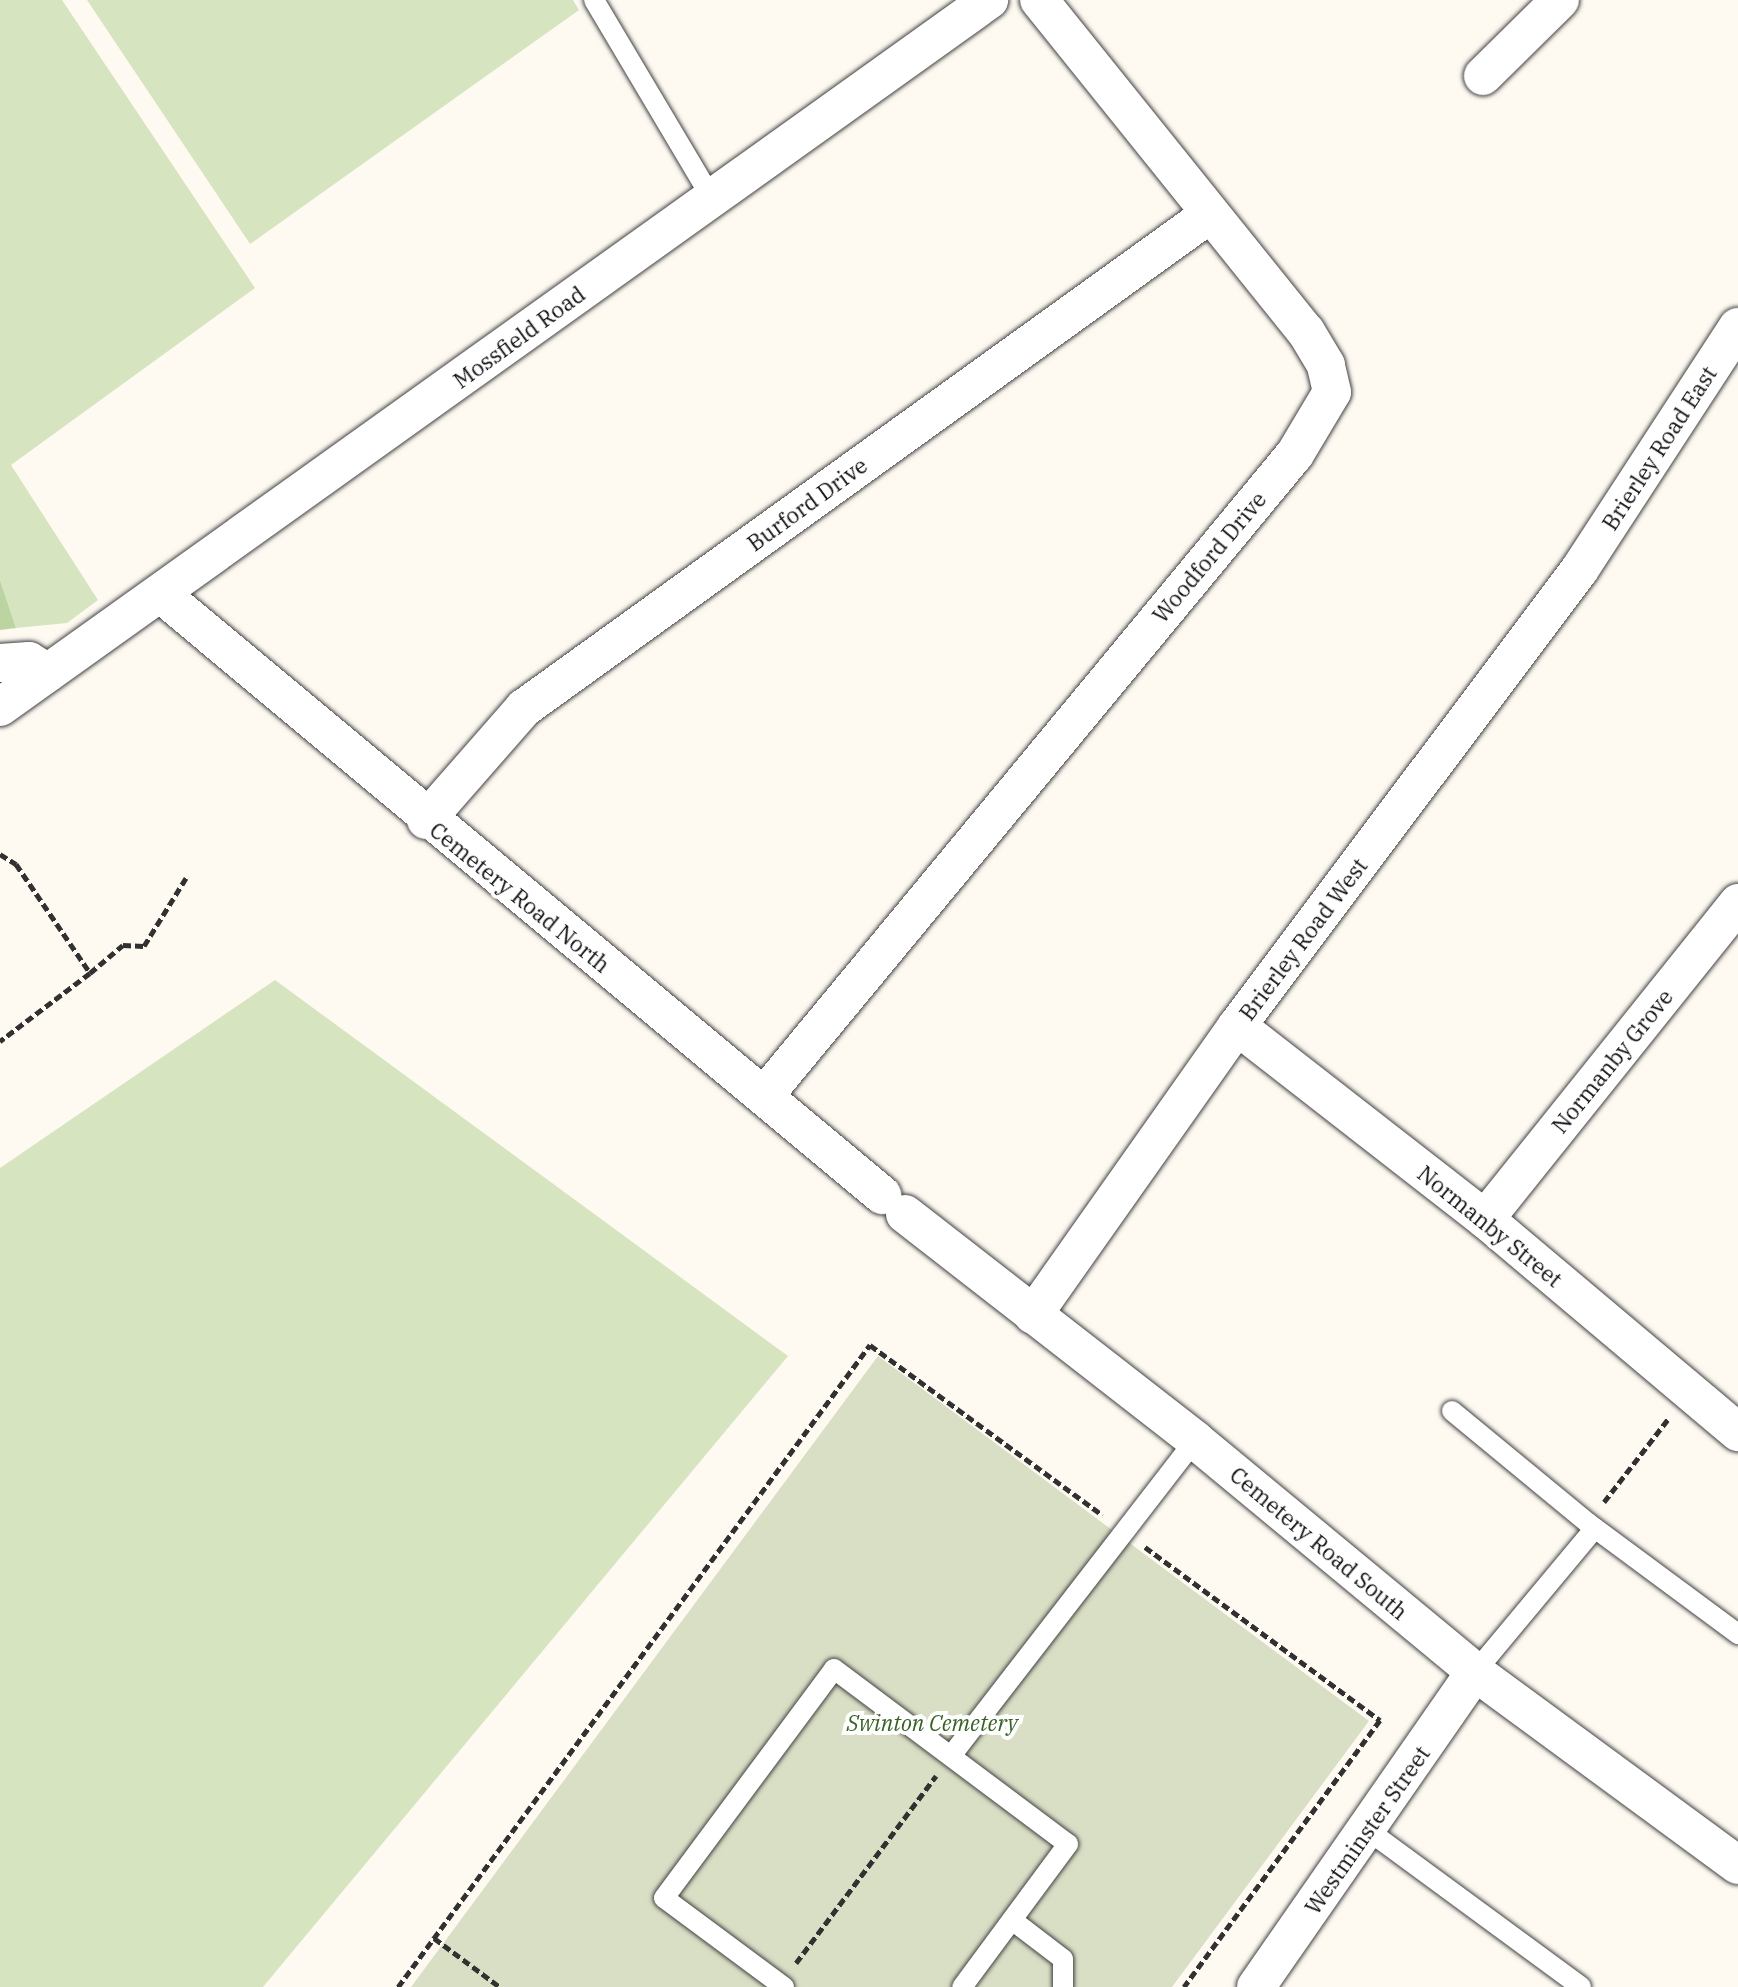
<!DOCTYPE html>
<html>
<head>
<meta charset="utf-8">
<style>
  body { margin:0 }
  #map { position:relative; width:1738px; height:1987px; overflow:hidden; background:#fefaf2; font-family:"IBM Plex Serif",serif }
  div>[style] { position:absolute }
  .green>* { inset:0; background:#d6e5bf }
  .forest>* { inset:0; background:#bcd5a0 }
  .cemetery>* { inset:0; background:#d9dfc5 }
  .path>* { height:5px; margin-top:-2.5px; transform-origin:0; background:repeating-linear-gradient(90deg,#313131 0 8px,transparent 0 12px) }
  .roads { filter:drop-shadow(0 0 2px #424242) drop-shadow(0 0 2px #424242) }
  .lane>* { height:20px; margin:-10px; padding:0 10px; transform-origin:10px; border-radius:10px; background:#fff }
  .street>* { height:38px; margin:-19px; padding:0 19px; transform-origin:19px; border-radius:19px; background:#fff }
  span { translate:-50% -50%; white-space:nowrap; text-align:center; line-height:1.15; -webkit-text-stroke:8px #fff; paint-order:stroke }
  .street-label { font-size:22px; color:#0f0f0f }
  .park-label { font-size:22px; color:#376125; font-style:italic }
</style>
</head>
<body>
<div id="map">
  <div class="green">
    <div style="clip-path:polygon(0 0,62px 0,255px 288px,11px 465px,98px 600px,67px 623px,16px 628px,0 580px)"></div>
    <div style="clip-path:polygon(87px 0,573px 0,579px 10px,250px 244px)"></div>
    <div style="clip-path:polygon(275px 980px,788px 1356px,263px 1987px,0 1987px,0 1168px)"></div>
  </div>
  <div class="forest">
    <div style="clip-path:polygon(0 580px,16px 628px,0 630px)"></div>
  </div>
  <div class="cemetery">
    <div style="clip-path:polygon(878px 1356px,1369px 1721px,1172px 1987px,411px 1987px)"></div>
  </div>
  <div class="path">
    <div style="left:0;top:854px;width:19px;rotate:32deg"></div>
    <div style="left:16px;top:864px;width:132px;rotate:55.8deg"></div>
    <div style="left:90px;top:973px;width:113px;rotate:142.9deg"></div>
    <div style="left:90px;top:973px;width:43px;rotate:-40.3deg"></div>
    <div style="left:123px;top:945px;width:21px;rotate:3deg"></div>
    <div style="left:144px;top:946px;width:80px;rotate:-58.3deg"></div>
    <div style="left:1604px;top:1502px;width:106px;rotate:-52.3deg"></div>
    <div style="left:1145px;top:1547px;width:292px;rotate:36.4deg"></div>
    <div style="left:1380px;top:1720px;width:331px;rotate:126.3deg"></div>
    <div style="left:434px;top:1938px;width:82px;rotate:36.6deg"></div>
    <div style="left:796px;top:1963px;width:234px;rotate:-53.2deg"></div>
    <div style="left:398px;top:1987px;width:797px;rotate:-53.68deg"></div>
    <div style="left:870px;top:1345px;width:288px;rotate:36.2deg"></div>
  </div>
  <div class="roads">
    <div class="lane">
      <div style="left:594px;top:0;width:231px;rotate:59.3deg"></div>
      <div style="left:1452px;top:1411px;width:176px;rotate:39.5deg"></div>
      <div style="left:1588px;top:1523px;width:187px;rotate:36.5deg"></div>
      <div style="left:1475px;top:1672px;width:187px;rotate:-50.2deg"></div>
      <div style="left:951px;top:1756px;width:399px;rotate:-52.3deg"></div>
      <div style="left:1369px;top:1831px;width:263px;rotate:36.3deg"></div>
      <div style="left:1012px;top:1920px;width:64px;rotate:37.4deg"></div>
      <div style="left:1063px;top:1959px;width:28px;rotate:90deg"></div>
      <div style="left:784px;top:1987px;width:149px;rotate:-143.4deg"></div>
      <div style="left:664px;top:1898px;width:285px;rotate:-53.4deg"></div>
      <div style="left:834px;top:1669px;width:292px;rotate:36.8deg"></div>
      <div style="left:1068px;top:1844px;width:178px;rotate:126.5deg"></div>
    </div>
    <div class="street">
      <div style="left:1483px;top:76px;width:108px;rotate:-44.6deg"></div>
      <div style="left:161px;top:594px;width:939px;rotate:39.81deg"></div>
      <div style="left:0;top:663px;width:29px;rotate:-4deg"></div>
      <div style="left:29px;top:661px;width:22px;rotate:32deg"></div>
      <div style="left:0;top:707px;width:1216px;rotate:-35.56deg"></div>
      <div style="left:426px;top:820px;width:149px;rotate:-48.8deg"></div>
      <div style="left:524px;top:708px;width:845px;rotate:-35.76deg"></div>
      <div style="left:1237px;top:1026px;width:314px;rotate:37.9deg"></div>
      <div style="left:1485px;top:1219px;width:331px;rotate:40.1deg"></div>
      <div style="left:764px;top:1096px;width:833px;rotate:-50.41deg"></div>
      <div style="left:1295px;top:454px;width:72px;rotate:-59.2deg"></div>
      <div style="left:1332px;top:392px;width:28px;rotate:-103deg"></div>
      <div style="left:1326px;top:365px;width:39px;rotate:-121deg"></div>
      <div style="left:1306px;top:332px;width:426px;rotate:-128.8deg"></div>
      <div style="left:905px;top:1214px;width:368px;rotate:37.9deg"></div>
      <div style="left:1195px;top:1440px;width:364px;rotate:39.6deg"></div>
      <div style="left:1475px;top:1672px;width:326px;rotate:36.3deg"></div>
      <div style="left:1485px;top:1219px;width:405px;rotate:-51.3deg"></div>
      <div style="left:1033px;top:1315px;width:354px;rotate:-54.8deg"></div>
      <div style="left:1237px;top:1026px;width:571px;rotate:-53.11deg"></div>
      <div style="left:1580px;top:569px;width:289px;rotate:-56.9deg"></div>
      <div style="left:1256px;top:1987px;width:384px;rotate:-55.2deg"></div>
    </div>
  </div>
  <div class="street-label">
    <span style="left:519px;top:337px;rotate:-36deg">Mossfield Road</span>
    <span style="left:1659px;top:448px;rotate:-57deg">Brierley Road East</span>
    <span style="left:807px;top:504px;rotate:-36deg">Burford Drive</span>
    <span style="left:1209px;top:557px;rotate:-50deg">Woodford Drive</span>
    <span style="left:520px;top:897px;rotate:39deg">Cemetery Road North</span>
    <span style="left:1303px;top:939px;rotate:-53deg">Brierley Road West</span>
    <span style="left:1612px;top:1061px;rotate:-51deg">Normanby Grove</span>
    <span style="left:1490px;top:1226px;rotate:39deg">Normanby Street</span>
    <span style="left:1319px;top:1543px;rotate:40deg">Cemetery Road South</span>
    <span style="left:1367px;top:1830px;rotate:-55deg">Westminster Street</span>
  </div>
  <div class="park-label">
    <span style="left:932px;top:1723px">Swinton Cemetery</span>
  </div>
</div>
</body>
</html>
